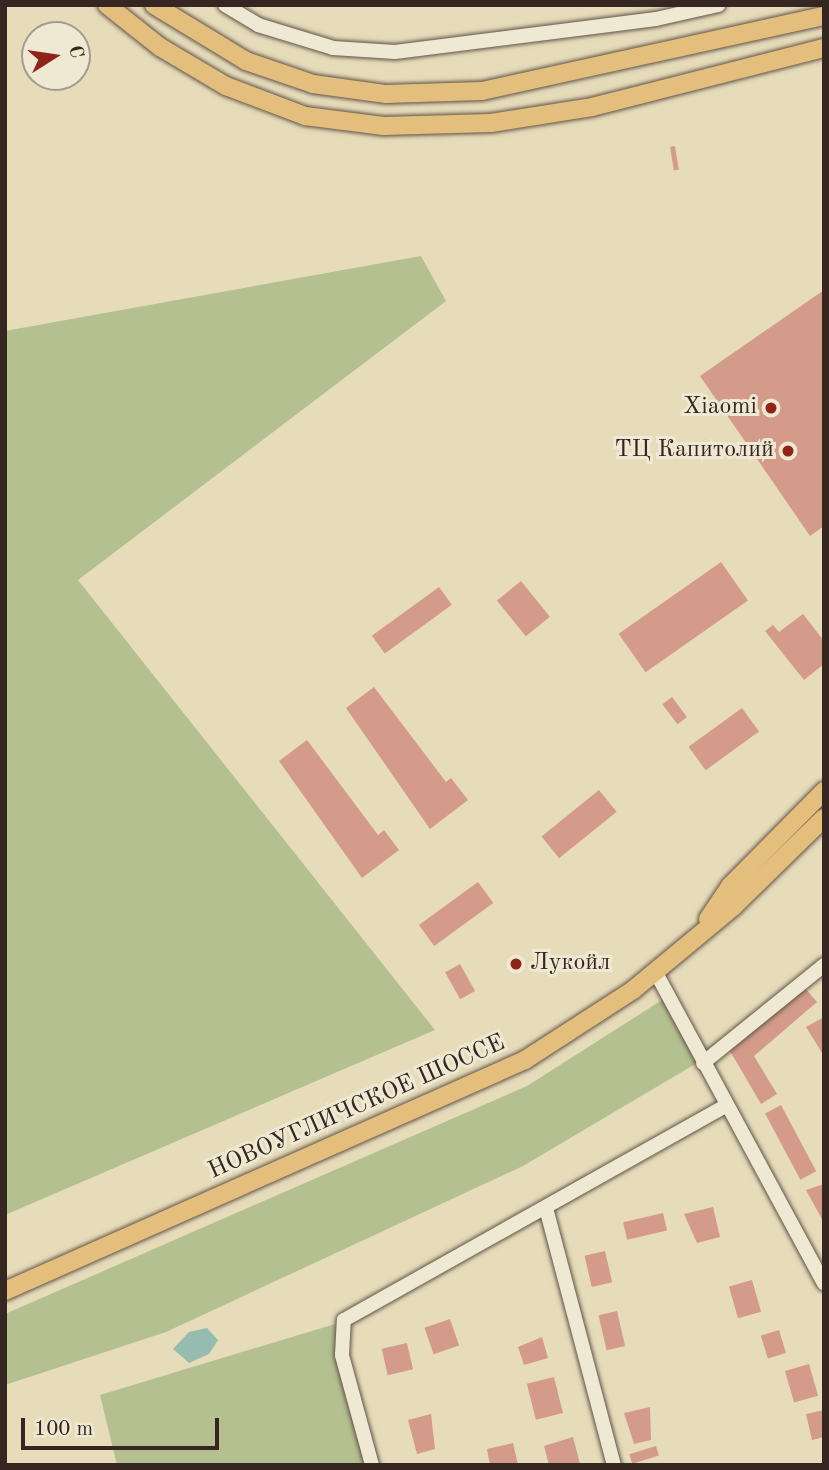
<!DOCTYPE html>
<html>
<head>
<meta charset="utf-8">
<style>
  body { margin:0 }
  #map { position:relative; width:829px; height:1470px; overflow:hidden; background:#e6dcba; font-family:"Old Standard TT",serif }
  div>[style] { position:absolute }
  .green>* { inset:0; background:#b4c090 }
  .water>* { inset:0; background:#96bcaf }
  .building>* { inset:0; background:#d49b8a; transform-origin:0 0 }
  .roads { filter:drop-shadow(0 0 2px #615447) drop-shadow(0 0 2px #615447) }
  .minor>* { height:14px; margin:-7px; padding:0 7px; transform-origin:7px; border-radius:7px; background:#efe8d2 }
  .major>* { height:18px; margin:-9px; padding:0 9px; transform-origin:9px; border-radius:9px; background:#e3be7d }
  .dots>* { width:19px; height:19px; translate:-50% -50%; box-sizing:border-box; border:4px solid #efe8d2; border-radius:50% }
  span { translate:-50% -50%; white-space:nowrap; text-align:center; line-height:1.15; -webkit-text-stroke:6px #efe8d2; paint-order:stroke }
  .poi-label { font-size:24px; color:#352621 }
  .right { translate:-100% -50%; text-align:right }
  .left { translate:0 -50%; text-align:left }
  .street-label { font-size:24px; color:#352621 }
  .frame { position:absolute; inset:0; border:7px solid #352621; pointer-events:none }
  .north { position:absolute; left:21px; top:21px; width:70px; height:70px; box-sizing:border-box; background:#efe8d2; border:2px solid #a59a8b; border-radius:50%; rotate:78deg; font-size:19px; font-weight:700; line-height:28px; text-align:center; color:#352621 }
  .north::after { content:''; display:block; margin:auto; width:24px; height:32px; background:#8f2418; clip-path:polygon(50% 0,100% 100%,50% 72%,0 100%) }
  .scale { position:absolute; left:21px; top:1418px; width:198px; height:32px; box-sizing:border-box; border:4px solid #352621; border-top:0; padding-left:9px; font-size:21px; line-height:24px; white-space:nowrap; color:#352621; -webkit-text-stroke:5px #efe8d2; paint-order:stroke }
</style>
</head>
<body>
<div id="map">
  <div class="green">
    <div style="clip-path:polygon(421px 256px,446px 301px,78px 580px,435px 1030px,5px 1215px,5px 331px)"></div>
    <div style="clip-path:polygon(662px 1000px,697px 1063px,523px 1166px,166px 1332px,5px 1385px,5px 1314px,527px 1086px)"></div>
    <div style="clip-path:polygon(335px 1324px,372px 1465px,117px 1465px,100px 1395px)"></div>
  </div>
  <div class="water">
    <div style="clip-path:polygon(207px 1328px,218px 1340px,209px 1354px,189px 1363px,173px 1349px,189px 1332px)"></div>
  </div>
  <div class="building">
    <div style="left:675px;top:146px;width:24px;height:5px;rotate:81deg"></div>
    <div style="clip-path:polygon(824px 290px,824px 526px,810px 536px,700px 376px)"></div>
    <div style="left:721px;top:562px;width:47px;height:125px;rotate:55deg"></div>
    <div style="left:521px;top:581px;width:46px;height:31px;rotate:51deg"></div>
    <div style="left:439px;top:587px;width:22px;height:83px;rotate:54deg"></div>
    <div style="clip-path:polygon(803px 614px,824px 641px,824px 664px,804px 680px,765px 631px,773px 625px,779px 632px)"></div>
    <div style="clip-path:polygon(374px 687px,446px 782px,451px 778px,468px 800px,430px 829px,346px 708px)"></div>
    <div style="left:672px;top:697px;width:25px;height:12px;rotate:53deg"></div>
    <div style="left:742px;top:708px;width:29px;height:66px;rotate:54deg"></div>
    <div style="clip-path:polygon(307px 740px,378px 835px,384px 830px,399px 850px,362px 878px,279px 761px)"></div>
    <div style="left:599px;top:790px;width:28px;height:74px;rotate:51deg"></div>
    <div style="left:478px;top:882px;width:26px;height:73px;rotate:54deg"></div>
    <div style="left:460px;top:964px;width:31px;height:17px;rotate:61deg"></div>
    <div style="clip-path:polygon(805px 988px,817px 1002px,754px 1056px,777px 1094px,761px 1104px,730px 1051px)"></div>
    <div style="clip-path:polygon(824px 1017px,824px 1056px,806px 1027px)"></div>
    <div style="left:781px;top:1105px;width:75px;height:18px;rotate:62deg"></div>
    <div style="clip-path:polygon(824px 1184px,824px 1223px,806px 1190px)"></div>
    <div style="clip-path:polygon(713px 1207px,720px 1237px,697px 1243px,684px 1214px)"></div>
    <div style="left:663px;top:1213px;width:18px;height:41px;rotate:77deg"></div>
    <div style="left:605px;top:1251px;width:32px;height:21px;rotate:77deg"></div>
    <div style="left:752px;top:1280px;width:33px;height:24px;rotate:74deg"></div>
    <div style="left:617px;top:1311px;width:36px;height:19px;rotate:77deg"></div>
    <div style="left:450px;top:1319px;width:28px;height:27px;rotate:71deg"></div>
    <div style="left:779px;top:1330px;width:24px;height:19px;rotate:73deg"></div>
    <div style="clip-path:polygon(542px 1337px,548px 1358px,524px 1365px,518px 1347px)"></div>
    <div style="left:407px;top:1343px;width:27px;height:26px;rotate:77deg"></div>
    <div style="left:809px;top:1364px;width:33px;height:25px;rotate:74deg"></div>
    <div style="left:554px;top:1377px;width:37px;height:28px;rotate:76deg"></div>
    <div style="clip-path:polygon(650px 1407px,651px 1440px,634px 1444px,624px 1413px)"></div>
    <div style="clip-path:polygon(824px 1410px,824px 1437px,812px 1440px,806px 1414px)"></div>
    <div style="clip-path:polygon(431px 1414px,435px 1449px,417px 1454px,408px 1420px)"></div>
    <div style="clip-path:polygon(573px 1437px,580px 1464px,549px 1465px,544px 1446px)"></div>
    <div style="clip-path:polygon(513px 1443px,518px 1465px,490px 1465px,487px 1449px)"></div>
    <div style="left:656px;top:1446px;width:10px;height:28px;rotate:73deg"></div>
  </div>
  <div class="roads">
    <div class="minor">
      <div style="left:225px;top:5px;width:39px;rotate:31deg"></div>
      <div style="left:258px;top:25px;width:78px;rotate:17deg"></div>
      <div style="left:333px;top:48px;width:62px;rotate:3.7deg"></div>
      <div style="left:395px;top:52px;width:263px;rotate:-7.2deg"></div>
      <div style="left:656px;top:19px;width:64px;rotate:-12.7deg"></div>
      <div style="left:655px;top:971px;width:355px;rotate:61.6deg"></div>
      <div style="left:703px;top:1063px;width:156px;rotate:-39deg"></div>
      <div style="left:546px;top:1208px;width:266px;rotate:75.2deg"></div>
      <div style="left:372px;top:1465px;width:114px;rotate:-105.3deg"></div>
      <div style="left:342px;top:1355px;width:35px;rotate:-87deg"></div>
      <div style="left:344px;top:1320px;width:438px;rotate:-29.3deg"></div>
    </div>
    <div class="major">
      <div style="left:107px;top:5px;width:68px;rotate:38.4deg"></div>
      <div style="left:160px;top:47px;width:77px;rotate:30.6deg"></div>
      <div style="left:226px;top:86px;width:85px;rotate:20.8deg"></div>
      <div style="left:305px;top:116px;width:79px;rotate:7.3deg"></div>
      <div style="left:383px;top:126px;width:108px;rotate:-1.6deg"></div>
      <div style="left:491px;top:123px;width:102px;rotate:-9deg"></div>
      <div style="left:592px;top:107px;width:239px;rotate:-14.3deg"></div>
      <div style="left:154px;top:5px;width:108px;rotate:31.3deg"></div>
      <div style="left:246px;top:61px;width:71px;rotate:18.9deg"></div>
      <div style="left:313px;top:84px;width:74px;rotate:7.8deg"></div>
      <div style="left:386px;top:94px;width:96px;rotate:-1.8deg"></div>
      <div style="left:482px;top:91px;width:350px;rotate:-12.4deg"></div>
      <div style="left:708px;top:919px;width:40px;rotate:-56deg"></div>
      <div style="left:730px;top:886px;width:134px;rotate:-45.3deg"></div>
      <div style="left:5px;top:1291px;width:569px;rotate:-23.95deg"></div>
      <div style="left:525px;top:1060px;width:129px;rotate:-32.9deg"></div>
      <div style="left:633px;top:990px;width:131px;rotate:-39.7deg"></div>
      <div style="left:734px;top:906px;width:126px;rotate:-44.4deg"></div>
    </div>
  </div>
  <div class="dots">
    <div style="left:771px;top:408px;background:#8f2418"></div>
    <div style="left:788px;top:451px;background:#8f2418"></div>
    <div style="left:516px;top:964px;background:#8f2418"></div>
  </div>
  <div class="poi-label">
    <span class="right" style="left:757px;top:408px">Xiaomi</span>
    <span class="right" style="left:774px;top:451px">ТЦ Капитолий</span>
    <span class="left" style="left:530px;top:964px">Лукойл</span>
  </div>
  <div class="street-label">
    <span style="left:357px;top:1108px;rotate:-24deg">НОВОУГЛИЧСКОЕ ШОССЕ</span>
  </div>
  <div class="frame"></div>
  <div class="north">С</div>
  <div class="scale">100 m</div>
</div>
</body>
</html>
